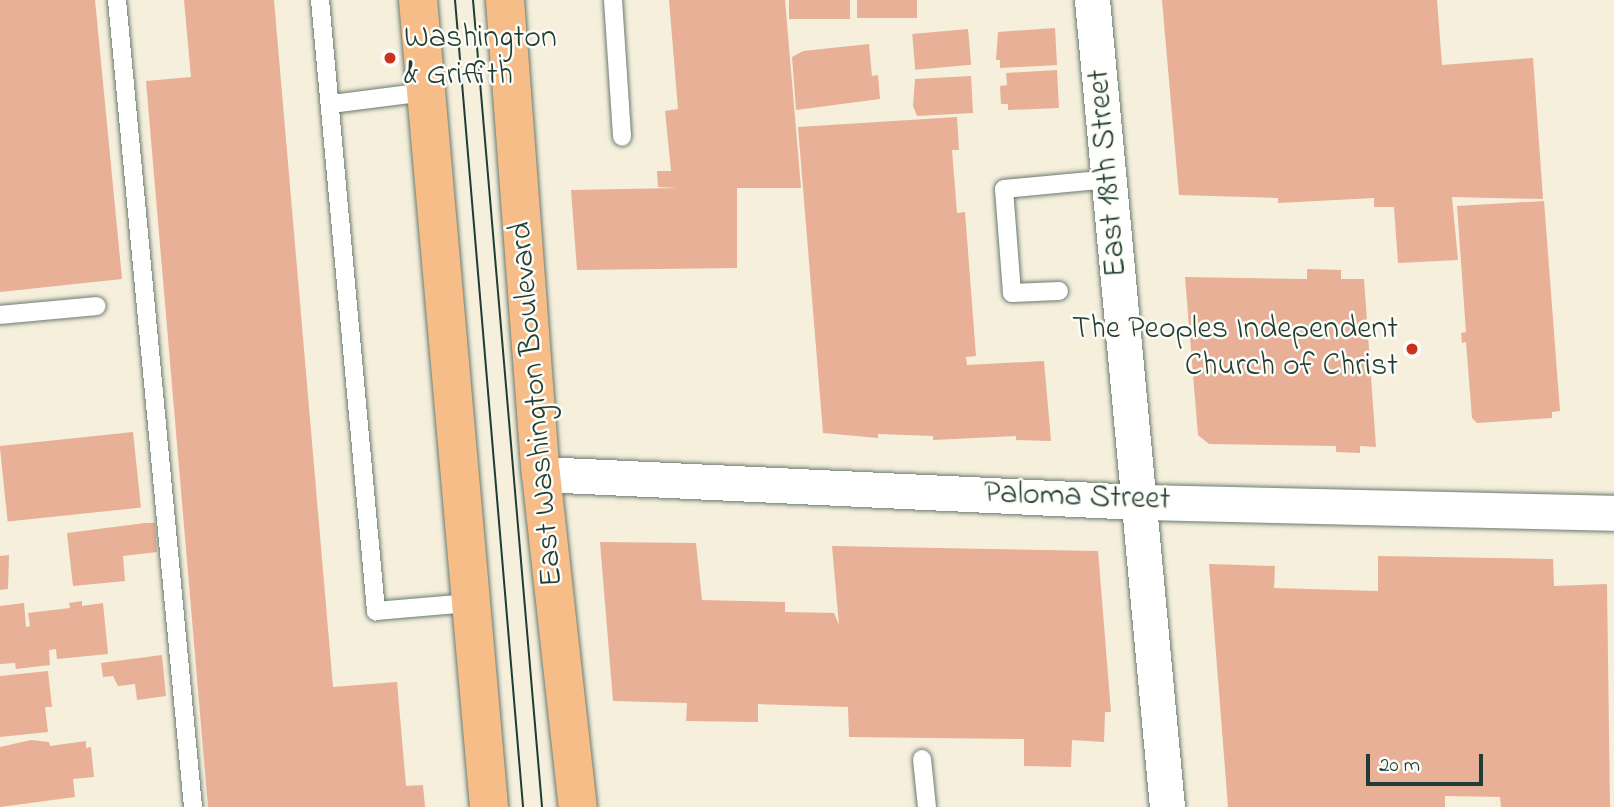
<!DOCTYPE html>
<html>
<head>
<meta charset="utf-8">
<style>
  body { margin:0 }
  #map { position:relative; width:1614px; height:807px; overflow:hidden; background:#f5efdc; font-family:"Indie Flower",sans-serif }
  div>[style] { position:absolute }
  .building>* { inset:0; background:#e7b097; transform-origin:0 0 }
  .roads { filter:drop-shadow(0 0 2px #6a7b6f) drop-shadow(0 0 2px #6a7b6f) }
  .lane>* { height:18px; margin:-9px; padding:0 9px; transform-origin:9px; border-radius:9px; background:#fff }
  .street>* { height:35px; margin:-17.5px; padding:0 17.5px; transform-origin:17.5px; border-radius:17.5px; background:#fff }
  .primary>* { height:38px; margin:-19px; padding:0 19px; transform-origin:19px; border-radius:19px; background:#f7bd88 }
  .tram>* { height:2px; margin:-1px; padding:0 1px; transform-origin:1px; border-radius:1px; background:#1f3d34 }
  .dots>* { width:19px; height:19px; translate:-50% -50%; box-sizing:border-box; border:4px solid #fdfcf7; border-radius:50% }
  span { translate:-50% -50%; white-space:nowrap; text-align:center; line-height:1.15; -webkit-text-stroke:5px #fdfcf7; paint-order:stroke }
  .poi-label { font-size:32px; color:#1f3d34 }
  .left { translate:0 -50%; text-align:left }
  .right { translate:-100% -50%; text-align:right }
  .street-label { font-size:32px; color:#1f3d34 }
  .scale { position:absolute; left:1366px; top:754px; width:117px; height:32px; box-sizing:border-box; border:4px solid #1f3d34; border-top:0; padding-left:9px; font-size:21px; line-height:24px; white-space:nowrap; color:#1f3d34; -webkit-text-stroke:5px #fdfcf7; paint-order:stroke }
</style>
</head>
<body>
<div id="map">
  <div class="building">
    <div style="clip-path:polygon(0 0,95px 0,122px 279px,0 292px)"></div>
    <div style="clip-path:polygon(184px 0,274px 0,333px 687px,397px 682px,406px 786px,423px 785px,425px 807px,208px 807px,146px 81px,191px 77px)"></div>
    <div style="clip-path:polygon(669px 0,785px 0,801px 188px,737px 188px,737px 268px,577px 270px,571px 190px,677px 188px,658px 187px,657px 171px,671px 171px,665px 111px,678px 109px)"></div>
    <div style="left:789px;top:0;width:61px;height:19px"></div>
    <div style="left:857px;top:0;width:60px;height:18px"></div>
    <div style="clip-path:polygon(1162px 0,1437px 0,1442px 65px,1533px 58px,1543px 199px,1452px 197px,1458px 260px,1398px 263px,1394px 207px,1374px 207px,1374px 198px,1278px 203px,1278px 198px,1179px 195px)"></div>
    <div style="clip-path:polygon(1055px 28px,1057px 65px,1000px 68px,1000px 60px,996px 60px,998px 32px)"></div>
    <div style="left:968px;top:29px;width:36px;height:56px;rotate:85deg"></div>
    <div style="clip-path:polygon(869px 44px,872px 76px,878px 75px,880px 99px,796px 110px,792px 57px,803px 51px)"></div>
    <div style="clip-path:polygon(1057px 70px,1059px 108px,1008px 110px,1008px 104px,1001px 104px,1000px 86px,1007px 85px,1006px 73px)"></div>
    <div style="clip-path:polygon(971px 76px,973px 113px,917px 116px,913px 106px,915px 79px)"></div>
    <div style="clip-path:polygon(957px 117px,959px 150px,952px 150px,957px 213px,965px 212px,976px 356px,966px 357px,967px 365px,1044px 361px,1051px 441px,1016px 440px,1016px 436px,933px 440px,933px 436px,878px 434px,878px 438px,823px 433px,798px 127px)"></div>
    <div style="clip-path:polygon(1544px 201px,1560px 411px,1552px 412px,1552px 418px,1477px 423px,1472px 418px,1466px 342px,1462px 343px,1461px 333px,1466px 332px,1457px 206px)"></div>
    <div style="clip-path:polygon(1307px 269px,1341px 270px,1341px 279px,1364px 279px,1376px 447px,1360px 446px,1360px 453px,1336px 452px,1336px 446px,1209px 444px,1198px 435px,1185px 277px,1307px 279px)"></div>
    <div style="left:133px;top:432px;width:76px;height:134px;rotate:84deg"></div>
    <div style="clip-path:polygon(145px 523px,155px 523px,157px 552px,123px 556px,125px 581px,73px 586px,67px 533px)"></div>
    <div style="clip-path:polygon(600px 542px,696px 543px,702px 600px,785px 602px,785px 612px,834px 613px,839px 625px,832px 546px,1098px 551px,1111px 712px,1105px 712px,1104px 742px,1072px 740px,1071px 767px,1024px 766px,1024px 739px,849px 737px,848px 707px,758px 704px,758px 722px,686px 721px,687px 703px,613px 701px)"></div>
    <div style="clip-path:polygon(9px 555px,8px 589px,0 590px,0 556px)"></div>
    <div style="clip-path:polygon(1378px 556px,1553px 559px,1554px 586px,1607px 584px,1610px 807px,1501px 807px,1500px 797px,1445px 796px,1445px 807px,1228px 807px,1209px 564px,1275px 566px,1274px 588px,1378px 591px)"></div>
    <div style="clip-path:polygon(82px 601px,82px 606px,103px 603px,108px 654px,57px 659px,56px 649px,49px 650px,50px 665px,16px 669px,15px 663px,0 664px,0 606px,24px 603px,26px 627px,30px 626px,28px 613px,70px 608px,69px 603px)"></div>
    <div style="clip-path:polygon(162px 655px,166px 696px,137px 700px,135px 684px,118px 686px,113px 676px,103px 677px,101px 663px)"></div>
    <div style="clip-path:polygon(48px 671px,52px 707px,45px 707px,48px 732px,0 737px,0 676px)"></div>
    <div style="clip-path:polygon(31px 740px,49px 742px,50px 746px,86px 741px,86px 748px,91px 747px,94px 777px,73px 779px,75px 797px,0 807px,0 747px)"></div>
  </div>
  <div class="roads">
    <div class="lane">
      <div style="left:117px;top:0;width:811px;rotate:84.62deg"></div>
      <div style="left:320px;top:0;width:614px;rotate:84.76deg"></div>
      <div style="left:376px;top:611px;width:93px;rotate:-4.9deg"></div>
      <div style="left:613px;top:0;width:137px;rotate:86.2deg"></div>
      <div style="left:332px;top:104px;width:95px;rotate:-7.3deg"></div>
      <div style="left:1059px;top:291px;width:47px;rotate:177.6deg"></div>
      <div style="left:1012px;top:293px;width:104px;rotate:-94.4deg"></div>
      <div style="left:1004px;top:189px;width:105px;rotate:-5.4deg"></div>
      <div style="left:0;top:315px;width:97px;rotate:-5.3deg"></div>
      <div style="left:922px;top:759px;width:48px;rotate:84.1deg"></div>
    </div>
    <div class="street">
      <div style="left:1092px;top:0;width:810px;rotate:84.69deg"></div>
      <div style="left:541px;top:474px;width:600px;rotate:2.68deg"></div>
      <div style="left:1140px;top:502px;width:474px;rotate:1.3deg"></div>
    </div>
    <div class="primary">
      <div style="left:418px;top:0;width:810px;rotate:84.97deg"></div>
      <div style="left:505px;top:0;width:475px;rotate:85.7deg"></div>
      <div style="left:541px;top:474px;width:335px;rotate:83.7deg"></div>
    </div>
  </div>
  <div class="tram">
    <div style="left:455px;top:0;width:810px;rotate:85.18deg"></div>
    <div style="left:473px;top:0;width:810px;rotate:85.11deg"></div>
  </div>
  <div class="dots">
    <div style="left:390px;top:58px;background:#c8321e"></div>
    <div style="left:1412px;top:349px;background:#c8321e"></div>
  </div>
  <div class="poi-label">
    <span class="left" style="left:404px;top:58px">Washington<br>&amp; Griffith</span>
    <span class="right" style="left:1398px;top:349px">The Peoples Independent<br>Church of Christ</span>
  </div>
  <div class="street-label">
    <span style="left:1109px;top:173px;rotate:-95deg">East 18th Street</span>
    <span style="left:538px;top:404px;rotate:-95deg">East Washington Boulevard</span>
    <span style="left:1077px;top:498px;rotate:2deg">Paloma Street</span>
  </div>
  <div class="scale">20 m</div>
</div>
</body>
</html>
